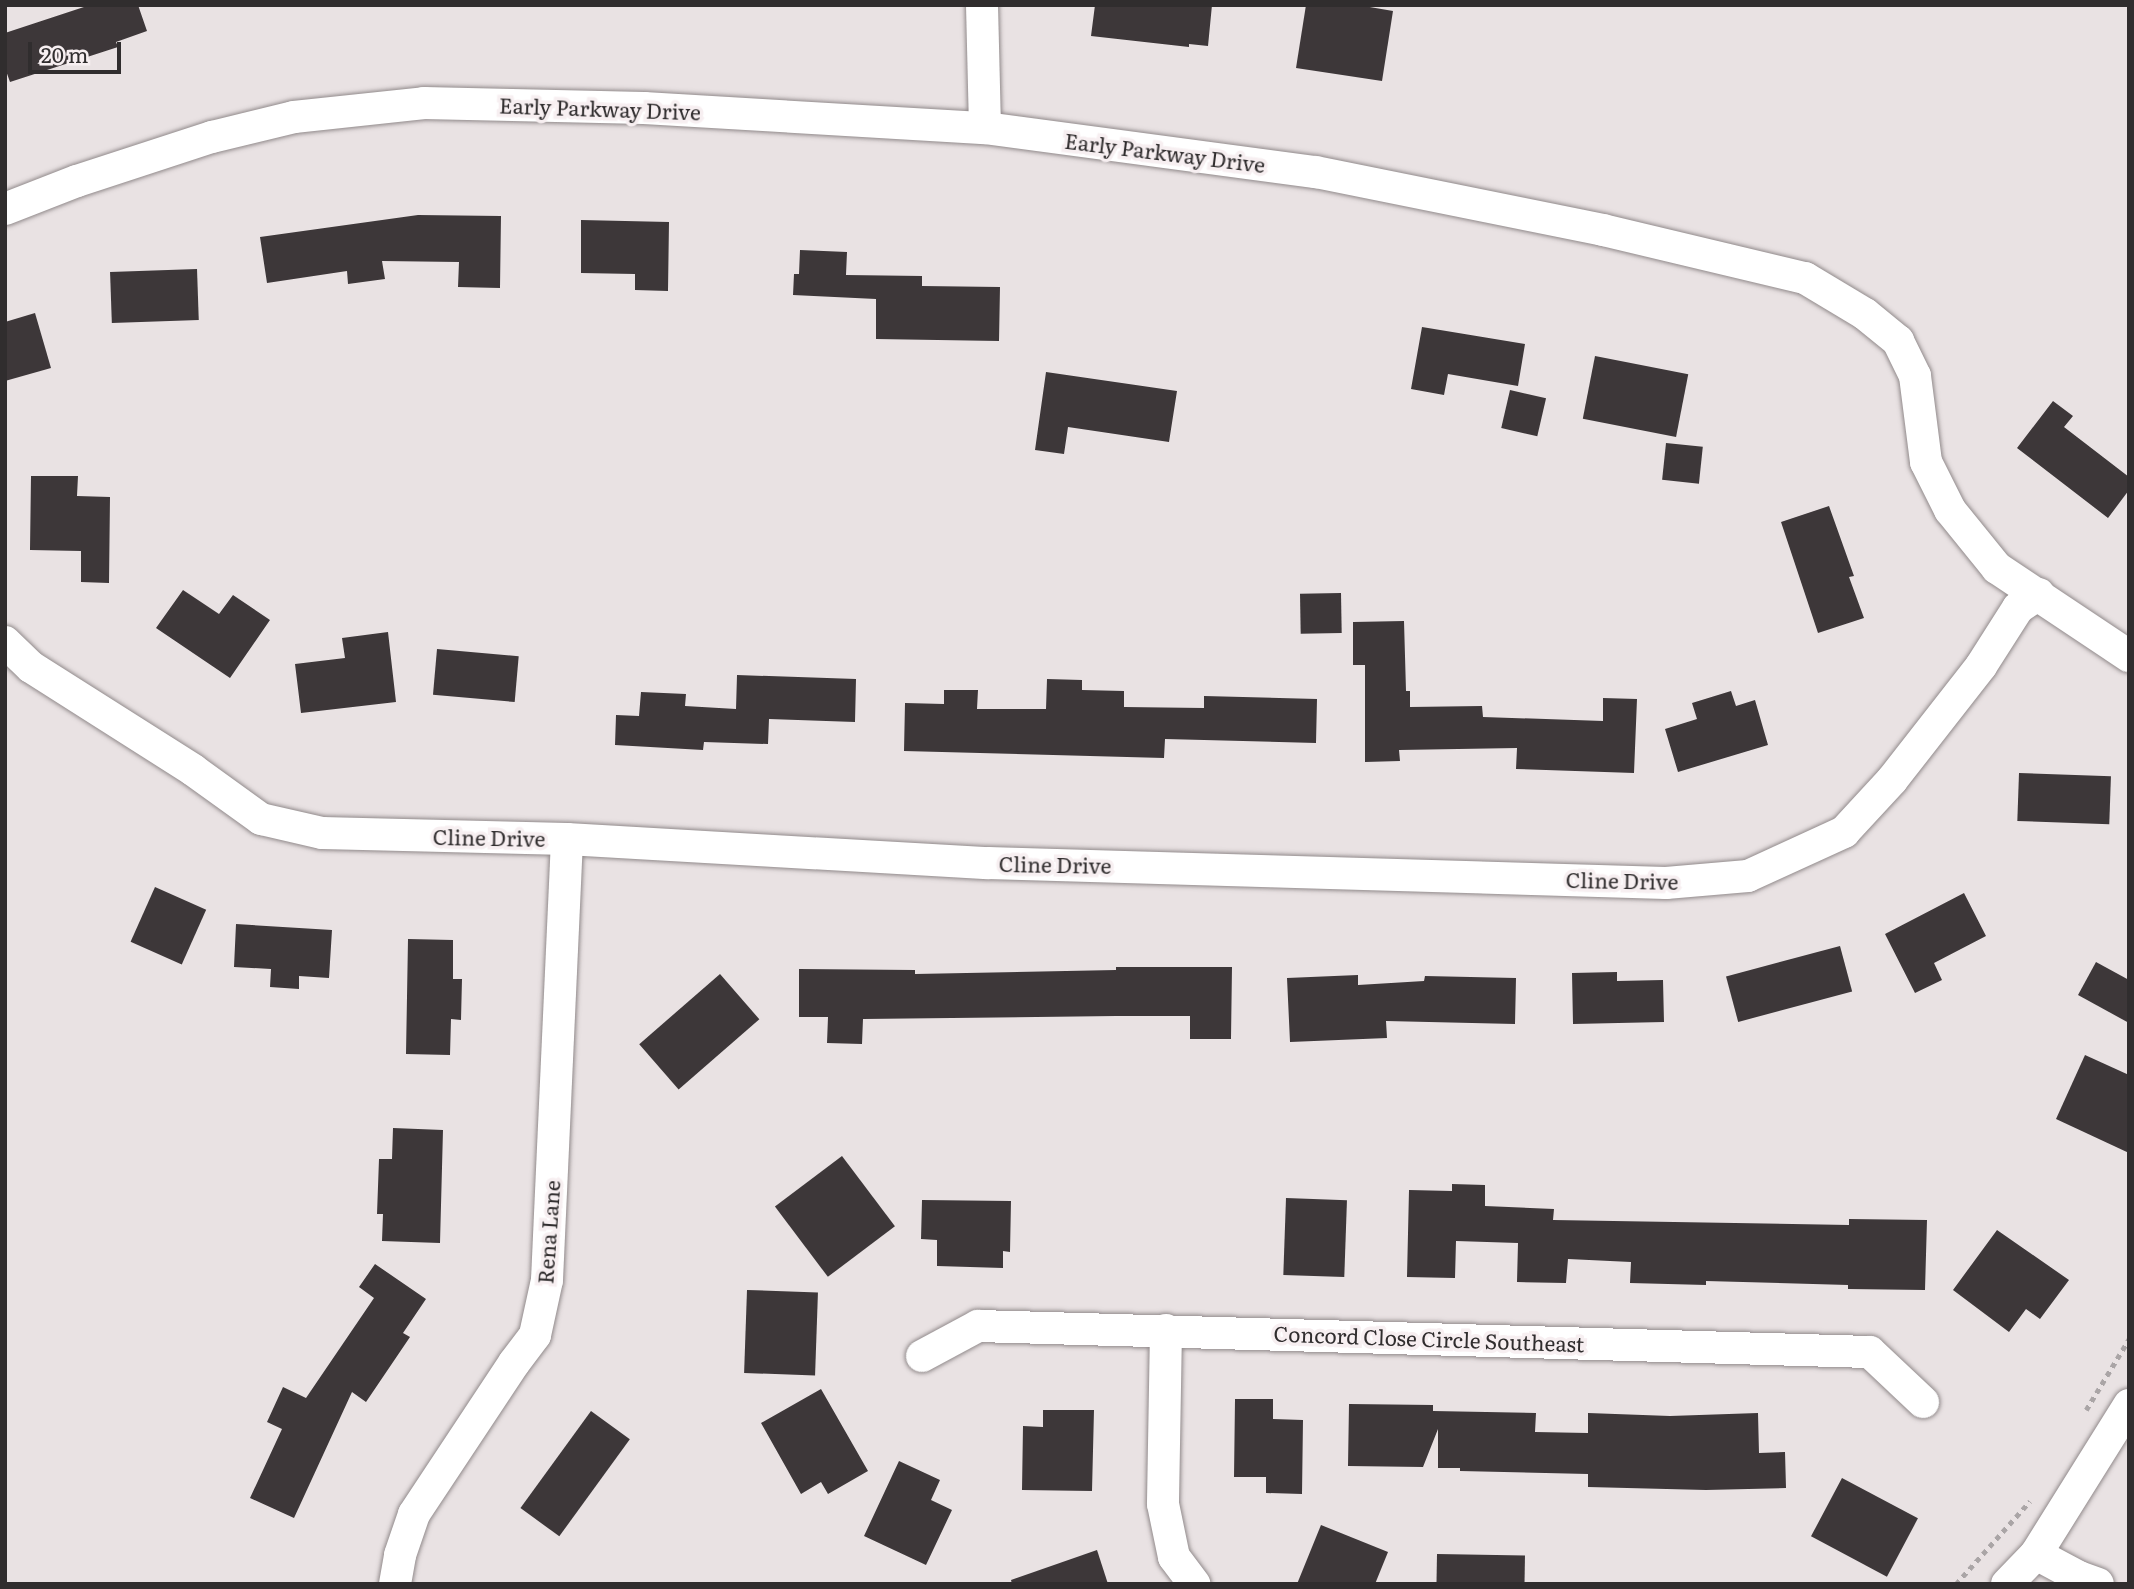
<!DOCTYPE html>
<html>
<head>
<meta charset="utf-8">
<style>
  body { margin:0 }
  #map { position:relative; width:2134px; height:1589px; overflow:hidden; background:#e9e2e3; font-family:Literata,serif }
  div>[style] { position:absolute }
  .building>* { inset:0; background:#3d3739; transform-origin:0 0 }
  .path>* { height:4.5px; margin-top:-2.25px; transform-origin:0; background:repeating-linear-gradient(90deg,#aaa5a6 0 5px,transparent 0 10px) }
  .roads { filter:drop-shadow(0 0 2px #918a8b) drop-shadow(0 0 2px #918a8b) }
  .minor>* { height:32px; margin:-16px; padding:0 16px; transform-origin:16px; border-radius:16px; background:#fff }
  span { translate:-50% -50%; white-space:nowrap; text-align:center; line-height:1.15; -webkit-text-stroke:7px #f7eff1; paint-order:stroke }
  .street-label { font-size:21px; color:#302d2e }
  .frame { position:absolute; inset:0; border:7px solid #302d2e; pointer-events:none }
  .scale { position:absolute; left:28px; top:42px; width:93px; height:32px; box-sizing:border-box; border:4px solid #302d2e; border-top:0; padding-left:9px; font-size:21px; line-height:24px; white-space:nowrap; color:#302d2e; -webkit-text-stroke:5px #f7eff1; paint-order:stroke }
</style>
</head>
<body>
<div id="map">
  <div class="building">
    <div style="clip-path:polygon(90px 5px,138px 5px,147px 31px,116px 42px,118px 47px,10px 82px,5px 68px,5px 33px)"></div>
    <div style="clip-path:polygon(1095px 5px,1212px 5px,1208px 46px,1189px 44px,1189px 47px,1091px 36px)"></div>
    <div style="clip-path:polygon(1306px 5px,1358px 5px,1393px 11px,1382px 81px,1296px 68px)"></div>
    <div style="clip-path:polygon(418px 215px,501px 216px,500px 288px,458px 287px,459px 262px,382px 261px,385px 279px,348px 284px,347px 271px,267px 283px,260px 237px)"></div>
    <div style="clip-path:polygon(581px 220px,669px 222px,668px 291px,635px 290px,635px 274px,581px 273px)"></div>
    <div style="clip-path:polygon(800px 250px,847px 252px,846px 275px,922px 276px,922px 286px,1000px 287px,999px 341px,876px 339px,876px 299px,793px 295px,794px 274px,799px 274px)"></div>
    <div style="left:197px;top:269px;width:51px;height:87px;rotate:88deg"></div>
    <div style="clip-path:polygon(35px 313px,51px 368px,5px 381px,5px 322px)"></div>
    <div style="clip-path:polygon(1422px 327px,1525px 344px,1518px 386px,1448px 374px,1444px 395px,1411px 389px)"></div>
    <div style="left:1595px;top:356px;width:95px;height:64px;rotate:11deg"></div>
    <div style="clip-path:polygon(1046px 372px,1177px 391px,1169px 442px,1068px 427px,1064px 454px,1035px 450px)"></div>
    <div style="left:1510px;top:390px;width:37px;height:39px;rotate:13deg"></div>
    <div style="clip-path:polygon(2053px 401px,2073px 416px,2064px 427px,2129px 477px,2129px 490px,2108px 518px,2017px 448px)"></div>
    <div style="left:1666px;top:443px;width:37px;height:37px;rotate:6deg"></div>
    <div style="clip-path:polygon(31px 476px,78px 476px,77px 496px,110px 497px,109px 583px,81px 582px,81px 551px,30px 550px)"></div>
    <div style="clip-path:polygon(1829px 506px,1854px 576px,1849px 577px,1864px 618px,1818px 633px,1781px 522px)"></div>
    <div style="clip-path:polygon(183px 590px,219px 614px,233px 595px,270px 620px,230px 678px,156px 628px)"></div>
    <div style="left:1341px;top:593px;width:40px;height:41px;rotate:89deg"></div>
    <div style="clip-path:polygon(1404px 621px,1406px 691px,1410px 691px,1410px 707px,1482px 706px,1483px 717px,1603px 721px,1603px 698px,1637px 699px,1634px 773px,1516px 769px,1517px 748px,1399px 750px,1400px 761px,1365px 762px,1365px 665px,1353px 665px,1353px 622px)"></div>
    <div style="clip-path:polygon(388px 632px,396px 702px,301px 713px,295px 664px,345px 658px,342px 638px)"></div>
    <div style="left:437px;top:649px;width:82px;height:46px;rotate:5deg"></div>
    <div style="clip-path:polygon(737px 675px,856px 679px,855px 722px,769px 719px,768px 744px,704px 742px,703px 750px,615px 745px,616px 715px,639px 716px,641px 692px,686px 694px,685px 706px,736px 709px)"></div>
    <div style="clip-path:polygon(1047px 679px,1082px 680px,1082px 690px,1124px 691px,1124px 707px,1204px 708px,1204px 696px,1317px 699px,1316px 743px,1165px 739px,1164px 758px,904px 751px,905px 703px,944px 704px,944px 690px,978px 690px,977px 709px,1046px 709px)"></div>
    <div style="clip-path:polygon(1731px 691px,1736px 706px,1755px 700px,1768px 745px,1678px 772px,1665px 729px,1697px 719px,1692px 703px)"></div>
    <div style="left:2019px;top:773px;width:92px;height:48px;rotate:2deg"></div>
    <div style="left:155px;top:887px;width:56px;height:60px;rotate:24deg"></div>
    <div style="clip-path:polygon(1964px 893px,1986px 936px,1934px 963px,1942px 980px,1915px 993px,1885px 934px)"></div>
    <div style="clip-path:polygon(236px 924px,332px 930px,329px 978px,299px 976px,299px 989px,270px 987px,271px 969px,234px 967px)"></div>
    <div style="clip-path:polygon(408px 939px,453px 940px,453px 979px,462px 979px,461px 1020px,451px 1019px,450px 1055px,406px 1054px)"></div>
    <div style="left:1840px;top:946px;width:47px;height:118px;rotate:75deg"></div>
    <div style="clip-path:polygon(2096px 962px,2129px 980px,2129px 1023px,2078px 995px)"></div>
    <div style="clip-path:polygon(1116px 967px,1232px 967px,1231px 1039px,1190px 1039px,1190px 1016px,1116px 1016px,863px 1019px,862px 1044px,827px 1043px,828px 1017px,799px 1017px,799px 969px,915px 970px,915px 974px,1116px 970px)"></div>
    <div style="clip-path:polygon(1617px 972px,1617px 981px,1663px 980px,1664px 1022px,1573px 1024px,1572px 973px)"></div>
    <div style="left:720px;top:974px;width:60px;height:107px;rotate:49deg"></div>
    <div style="clip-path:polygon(1358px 975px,1358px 985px,1424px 981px,1425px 976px,1516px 978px,1515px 1024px,1386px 1021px,1387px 1038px,1290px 1042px,1287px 978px)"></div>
    <div style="clip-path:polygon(2085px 1055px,2129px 1075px,2129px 1153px,2056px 1119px)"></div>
    <div style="clip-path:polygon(393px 1128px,443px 1130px,440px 1243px,382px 1241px,383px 1214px,377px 1214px,379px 1159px,392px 1159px)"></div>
    <div style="left:842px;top:1156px;width:88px;height:84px;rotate:53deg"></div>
    <div style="clip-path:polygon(1452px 1184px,1485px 1185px,1485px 1206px,1554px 1209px,1553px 1220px,1849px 1225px,1849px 1219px,1927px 1220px,1925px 1290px,1848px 1289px,1848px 1285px,1706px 1281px,1706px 1285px,1630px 1283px,1631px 1262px,1568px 1259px,1566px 1283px,1517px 1282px,1518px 1243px,1456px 1241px,1455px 1278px,1407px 1277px,1409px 1190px,1452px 1191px)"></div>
    <div style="left:1286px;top:1198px;width:61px;height:77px;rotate:2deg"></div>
    <div style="clip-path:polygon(922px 1200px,1011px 1201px,1010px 1252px,1003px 1251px,1003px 1268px,937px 1266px,937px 1240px,921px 1239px)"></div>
    <div style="clip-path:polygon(1997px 1230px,2069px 1280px,2040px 1319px,2026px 1309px,2009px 1332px,1953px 1290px)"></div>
    <div style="clip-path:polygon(375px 1264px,426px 1299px,403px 1333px,410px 1337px,366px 1402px,352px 1392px,294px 1518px,250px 1498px,282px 1429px,267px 1422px,283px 1387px,306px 1398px,374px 1298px,359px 1287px)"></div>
    <div style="left:747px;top:1290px;width:71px;height:83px;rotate:2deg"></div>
    <div style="clip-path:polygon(821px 1389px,868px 1471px,828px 1494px,821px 1482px,801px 1494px,761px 1423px)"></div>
    <div style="clip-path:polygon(1235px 1399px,1273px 1399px,1273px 1419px,1303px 1420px,1302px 1494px,1266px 1493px,1266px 1477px,1234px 1477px)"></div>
    <div style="clip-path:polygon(1349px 1404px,1433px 1405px,1433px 1411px,1536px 1413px,1535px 1432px,1588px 1433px,1588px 1413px,1670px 1416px,1758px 1413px,1759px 1453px,1785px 1452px,1786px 1488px,1706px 1490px,1588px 1487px,1588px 1474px,1460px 1471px,1460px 1468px,1438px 1468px,1438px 1429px,1423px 1467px,1348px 1466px)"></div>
    <div style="clip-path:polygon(1043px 1410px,1094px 1410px,1092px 1491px,1022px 1490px,1023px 1426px,1043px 1427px)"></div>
    <div style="left:591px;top:1411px;width:48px;height:120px;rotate:36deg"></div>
    <div style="clip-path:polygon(899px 1461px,940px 1480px,931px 1500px,952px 1510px,926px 1565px,864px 1536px)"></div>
    <div style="left:1842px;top:1478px;width:86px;height:66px;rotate:28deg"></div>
    <div style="clip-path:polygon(1321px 1525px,1388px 1552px,1375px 1584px,1297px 1584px)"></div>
    <div style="clip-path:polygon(1097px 1550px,1108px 1584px,1012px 1584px,1011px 1580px)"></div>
    <div style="left:1437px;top:1554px;width:88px;height:30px;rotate:1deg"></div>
  </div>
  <div class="path">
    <div style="left:2086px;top:1410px;width:83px;rotate:-58.8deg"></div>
    <div style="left:1956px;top:1584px;width:111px;rotate:-48.3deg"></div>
  </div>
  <div class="roads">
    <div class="minor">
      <div style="left:982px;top:5px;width:123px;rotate:88.6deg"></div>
      <div style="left:5px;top:209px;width:77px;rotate:-21.3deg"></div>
      <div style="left:77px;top:181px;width:142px;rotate:-18.1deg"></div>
      <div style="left:212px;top:137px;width:84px;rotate:-13.7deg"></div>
      <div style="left:294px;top:117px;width:131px;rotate:-6.1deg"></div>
      <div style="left:424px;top:103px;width:220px;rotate:1.3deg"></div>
      <div style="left:644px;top:108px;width:342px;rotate:3.4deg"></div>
      <div style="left:985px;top:128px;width:334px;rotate:7.6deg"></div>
      <div style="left:1316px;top:172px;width:293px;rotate:11.4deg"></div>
      <div style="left:1603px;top:230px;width:208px;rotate:13.4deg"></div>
      <div style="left:1805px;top:278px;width:70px;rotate:31deg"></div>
      <div style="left:1865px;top:314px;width:43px;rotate:39.3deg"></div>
      <div style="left:1898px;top:341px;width:39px;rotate:64deg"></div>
      <div style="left:1915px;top:376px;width:87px;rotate:82.7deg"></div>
      <div style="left:1926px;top:462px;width:54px;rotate:63.4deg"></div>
      <div style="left:1950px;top:510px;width:75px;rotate:51deg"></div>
      <div style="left:1997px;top:568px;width:159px;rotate:33.7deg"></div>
      <div style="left:5px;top:642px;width:36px;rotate:44deg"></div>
      <div style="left:31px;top:667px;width:192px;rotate:32.4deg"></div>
      <div style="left:193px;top:770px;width:84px;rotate:35.8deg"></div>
      <div style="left:261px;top:819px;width:63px;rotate:12.9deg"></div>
      <div style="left:322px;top:833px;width:245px;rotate:1.4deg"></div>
      <div style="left:567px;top:839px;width:422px;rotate:3.3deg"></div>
      <div style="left:988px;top:863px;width:678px;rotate:1.69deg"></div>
      <div style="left:1666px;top:883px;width:82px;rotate:-4.9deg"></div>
      <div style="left:1748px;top:876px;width:106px;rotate:-24.6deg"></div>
      <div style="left:1844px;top:832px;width:71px;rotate:-47.3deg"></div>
      <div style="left:1892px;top:780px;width:145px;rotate:-52deg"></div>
      <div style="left:1981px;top:666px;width:69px;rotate:-57.5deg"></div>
      <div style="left:2018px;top:608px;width:25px;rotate:-34deg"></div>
      <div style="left:1166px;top:1330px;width:174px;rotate:91deg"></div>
      <div style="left:1163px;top:1504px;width:54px;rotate:78.3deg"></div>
      <div style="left:1174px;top:1557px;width:34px;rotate:53deg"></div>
      <div style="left:922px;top:1356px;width:64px;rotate:-28.2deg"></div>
      <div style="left:978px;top:1326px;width:892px;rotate:1.67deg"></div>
      <div style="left:1870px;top:1352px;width:73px;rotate:43.3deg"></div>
      <div style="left:2036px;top:1554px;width:49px;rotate:28.1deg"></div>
      <div style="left:2079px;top:1577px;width:20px;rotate:20deg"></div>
      <div style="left:395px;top:1584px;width:29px;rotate:-80deg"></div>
      <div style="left:400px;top:1555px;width:43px;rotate:-71.1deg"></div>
      <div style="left:414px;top:1514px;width:181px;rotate:-56.5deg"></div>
      <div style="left:514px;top:1363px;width:35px;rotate:-53deg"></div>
      <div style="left:535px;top:1335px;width:56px;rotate:-77.7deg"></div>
      <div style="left:547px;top:1280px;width:441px;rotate:-87.4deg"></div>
      <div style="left:2007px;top:1584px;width:42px;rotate:-46deg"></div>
      <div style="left:2036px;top:1554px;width:176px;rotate:-58deg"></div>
    </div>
  </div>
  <div class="street-label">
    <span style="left:600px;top:108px;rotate:2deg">Early Parkway Drive</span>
    <span style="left:1165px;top:152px;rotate:7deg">Early Parkway Drive</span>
    <span style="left:489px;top:837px;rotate:1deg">Cline Drive</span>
    <span style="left:1055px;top:864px;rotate:1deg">Cline Drive</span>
    <span style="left:1622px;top:880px;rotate:1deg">Cline Drive</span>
    <span style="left:548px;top:1232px;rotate:-86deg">Rena Lane</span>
    <span style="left:1429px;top:1338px;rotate:2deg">Concord Close Circle Southeast</span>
  </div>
  <div class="frame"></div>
  <div class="scale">20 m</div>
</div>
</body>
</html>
